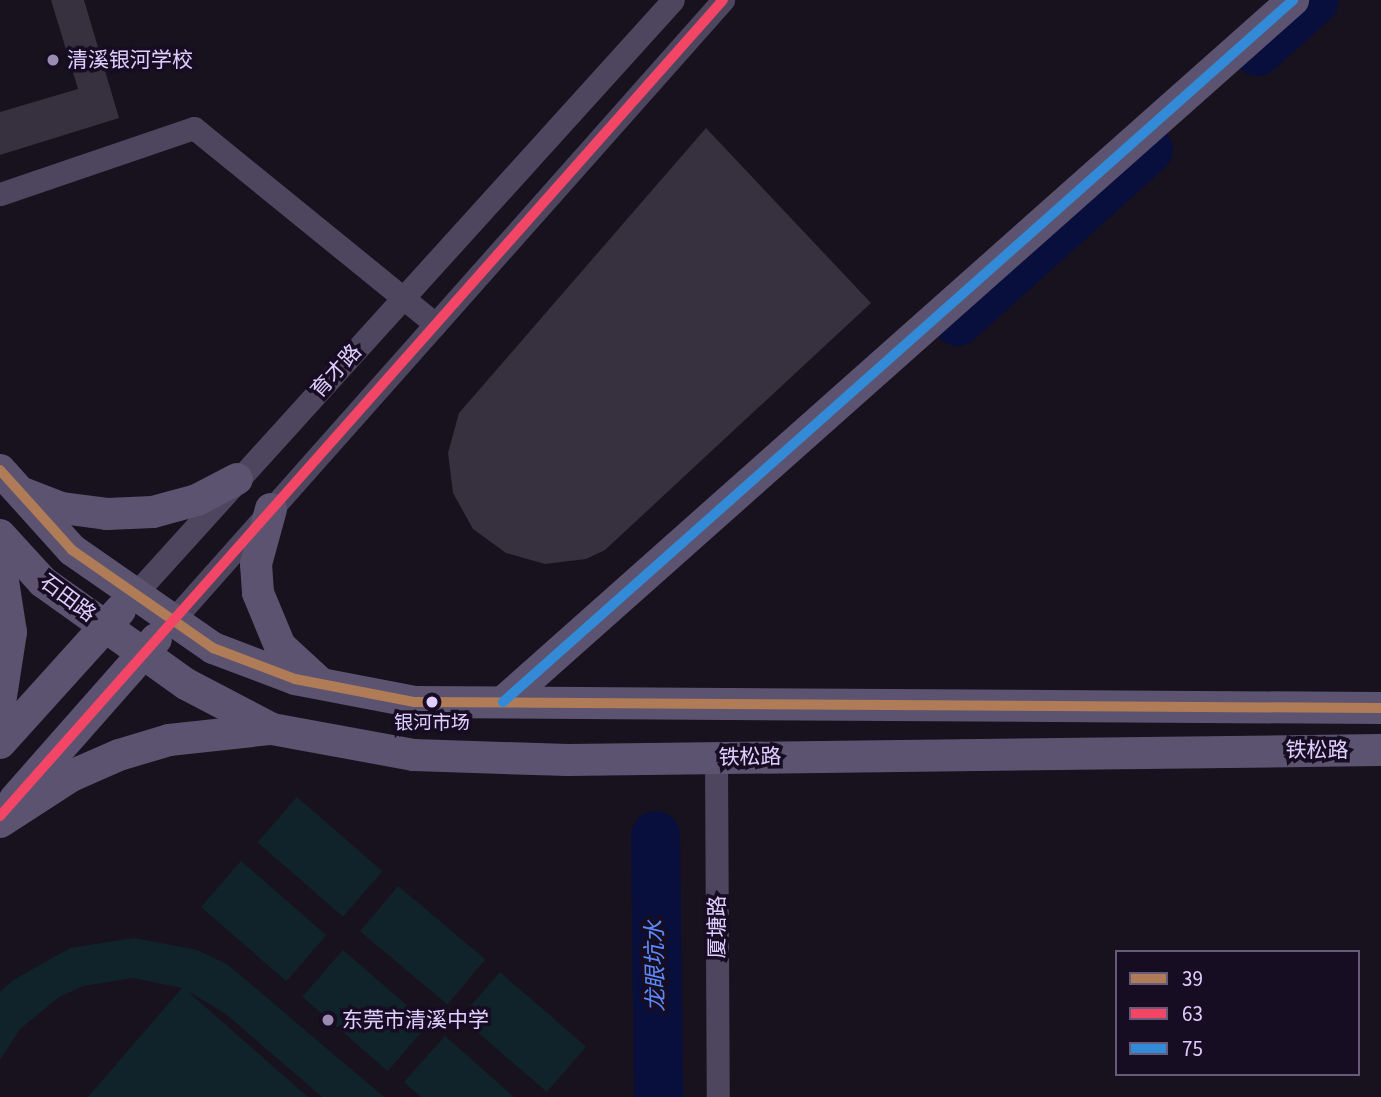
<!DOCTYPE html>
<html>
<head>
<meta charset="utf-8">
<style>
  body { margin:0 }
  #map { position:relative; width:1381px; height:1097px; overflow:hidden; background:#17121d; font-family:"Source Sans 3","Noto Sans SC",sans-serif }
  div>[style] { position:absolute }
  .green>* { inset:0; background:#11232a; transform-origin:0 0 }
  .river>* { height:49px; margin:-24.5px; padding:0 24.5px; transform-origin:24.5px; border-radius:24.5px; background:#090f3d }
  .building>* { inset:0; background:#36303f }
  .street>* { height:23px; margin:-11.5px; padding:0 11.5px; transform-origin:11.5px; border-radius:11.5px; background:#4d465e }
  .secondary>* { height:32px; margin:-16px; padding:0 16px; transform-origin:16px; border-radius:16px; background:#5c5371 }
  .bus-1>* { height:10px; margin:-5px; padding:0 5px; transform-origin:5px; border-radius:5px; background:#b07c57 }
  .bus-2>* { height:10px; margin:-5px; padding:0 5px; transform-origin:5px; border-radius:5px; background:#f34667 }
  .bus-3>* { height:10px; margin:-5px; padding:0 5px; transform-origin:5px; border-radius:5px; background:#338bd7 }
  .dots>* { width:19px; height:19px; translate:-50% -50%; box-sizing:border-box; border:4px solid #160d22; border-radius:50% }
  span { translate:-50% -50%; white-space:nowrap; text-align:center; line-height:1.15; -webkit-text-stroke:7px #160d22; paint-order:stroke }
  .bus-label { font-size:19px; color:#e0ceff }
  .poi-label { font-size:21px; color:#e0ceff }
  .left { translate:0 -50%; text-align:left }
  .street-label { font-size:21px; color:#e0ceff }
  .water-label { font-size:23px; color:#5c8bff; font-style:italic }
  .legend { position:absolute; left:1115px; top:950px; width:245px; height:126px; box-sizing:border-box; background:#160d22; border:2px solid #675a7a; margin:0; padding:9px 12px; list-style:none; font-size:21px; color:#e0ceff }
  .legend li { display:flex; align-items:center; gap:14px; height:35px }
  .legend b { width:35px; border:2px solid #675a7a }
</style>
</head>
<body>
<div id="map">
  <div class="green">
    <div style="left:297px;top:797px;width:113px;height:60px;rotate:41deg"></div>
    <div style="left:241px;top:861px;width:113px;height:61px;rotate:41deg"></div>
    <div style="left:398px;top:886px;width:114px;height:59px;rotate:40deg"></div>
    <div style="clip-path:polygon(134px 938px,197px 950px,227px 964px,384px 1097px,322px 1097px,226px 1014px,186px 990px,308px 1097px,88px 1097px,182px 988px,133px 978px,83px 986px,59px 997px,20px 1029px,0 1060px,0 992px,13px 980px,70px 948px)"></div>
    <div style="left:343px;top:950px;width:113px;height:62px;rotate:41deg"></div>
    <div style="left:500px;top:972px;width:114px;height:60px;rotate:41deg"></div>
    <div style="clip-path:polygon(445px 1036px,514px 1097px,421px 1097px,404px 1082px)"></div>
  </div>
  <div class="river">
    <div style="left:1257px;top:51px;width:76px;rotate:-41.8deg"></div>
    <div style="left:957px;top:321px;width:257px;rotate:-42deg"></div>
    <div style="left:655px;top:835px;width:262px;rotate:89.3deg"></div>
  </div>
  <div class="building">
    <div style="clip-path:polygon(51px 0,84px 0,119px 118px,0 155px,0 112px,78px 89px)"></div>
    <div style="clip-path:polygon(706px 128px,871px 303px,605px 550px,586px 559px,545px 564px,506px 553px,473px 529px,453px 493px,448px 453px,459px 413px)"></div>
  </div>
  <div class="street">
    <div style="left:0;top:194px;width:205px;rotate:-18.8deg"></div>
    <div style="left:194px;top:128px;width:311px;rotate:39.1deg"></div>
    <div style="left:135px;top:594px;width:801px;rotate:-47.83deg"></div>
    <div style="left:173px;top:620px;width:829px;rotate:-48.42deg"></div>
    <div style="left:716px;top:758px;width:339px;rotate:89.7deg"></div>
  </div>
  <div class="secondary">
    <div style="left:0;top:470px;width:108px;rotate:48deg"></div>
    <div style="left:72px;top:550px;width:172px;rotate:34.8deg"></div>
    <div style="left:213px;top:648px;width:88px;rotate:20.7deg"></div>
    <div style="left:295px;top:679px;width:122px;rotate:10.9deg"></div>
    <div style="left:415px;top:702px;width:966px;rotate:0.36deg"></div>
    <div style="left:25px;top:494px;width:40px;rotate:21deg"></div>
    <div style="left:62px;top:508px;width:45px;rotate:7.6deg"></div>
    <div style="left:107px;top:514px;width:46px;rotate:-2.5deg"></div>
    <div style="left:153px;top:512px;width:46px;rotate:-15.3deg"></div>
    <div style="left:197px;top:500px;width:45px;rotate:-27.7deg"></div>
    <div style="left:271px;top:509px;width:57px;rotate:105.3deg"></div>
    <div style="left:256px;top:564px;width:29px;rotate:86deg"></div>
    <div style="left:258px;top:593px;width:57px;rotate:67.5deg"></div>
    <div style="left:280px;top:646px;width:52px;rotate:42.6deg"></div>
    <div style="left:0;top:535px;width:64px;rotate:47.5deg"></div>
    <div style="left:43px;top:582px;width:176px;rotate:35.5deg"></div>
    <div style="left:186px;top:684px;width:97px;rotate:27.6deg"></div>
    <div style="left:272px;top:729px;width:144px;rotate:10.4deg"></div>
    <div style="left:414px;top:755px;width:154px;rotate:1.9deg"></div>
    <div style="left:568px;top:760px;width:813px;rotate:-0.7deg"></div>
    <div style="left:0;top:562px;width:71px;rotate:81.1deg"></div>
    <div style="left:11px;top:632px;width:72px;rotate:98.8deg"></div>
    <div style="left:503px;top:702px;width:1057px;rotate:-41.62deg"></div>
    <div style="left:0;top:743px;width:179px;rotate:-47.9deg"></div>
    <div style="left:15px;top:799px;width:213px;rotate:-48.6deg"></div>
    <div style="left:0;top:822px;width:85px;rotate:-32.9deg"></div>
    <div style="left:71px;top:776px;width:52px;rotate:-23.6deg"></div>
    <div style="left:119px;top:755px;width:52px;rotate:-16.7deg"></div>
    <div style="left:169px;top:740px;width:103px;rotate:-6.2deg"></div>
  </div>
  <div class="bus-1">
    <div style="left:0;top:470px;width:108px;rotate:48deg"></div>
    <div style="left:72px;top:550px;width:172px;rotate:34.8deg"></div>
    <div style="left:213px;top:648px;width:88px;rotate:20.7deg"></div>
    <div style="left:295px;top:679px;width:122px;rotate:10.9deg"></div>
    <div style="left:415px;top:702px;width:966px;rotate:0.36deg"></div>
  </div>
  <div class="bus-2">
    <div style="left:0;top:816px;width:1090px;rotate:-48.46deg"></div>
  </div>
  <div class="bus-3">
    <div style="left:503px;top:702px;width:1057px;rotate:-41.62deg"></div>
  </div>
  <div class="dots">
    <div style="left:53px;top:60px;background:#9a8cb0"></div>
    <div style="left:432px;top:702px;background:#e0ceff"></div>
    <div style="left:328px;top:1020px;background:#9a8cb0"></div>
  </div>
  <div class="bus-label">
    <span style="left:432px;top:724px">银河市场</span>
  </div>
  <div class="poi-label">
    <span class="left" style="left:67px;top:60px">清溪银河学校</span>
    <span class="left" style="left:342px;top:1020px">东莞市清溪中学</span>
  </div>
  <div class="street-label">
    <span style="left:336px;top:371px;rotate:-48deg">育才路</span>
    <span style="left:68px;top:598px;rotate:37deg">石田路</span>
    <span style="left:1317px;top:750px">铁松路</span>
    <span style="left:750px;top:757px;rotate:-1deg">铁松路</span>
    <span style="left:717px;top:927px;rotate:-90deg">厦塘路</span>
  </div>
  <div class="water-label">
    <span style="left:656px;top:966px;rotate:-91deg">龙眼坑水</span>
  </div>
  <ul class="legend">
  <li><b style="height:9px;background:#b07c57"></b>39</li>
  <li><b style="height:9px;background:#f34667"></b>63</li>
  <li><b style="height:9px;background:#338bd7"></b>75</li>
  </ul>
</div>
</body>
</html>
